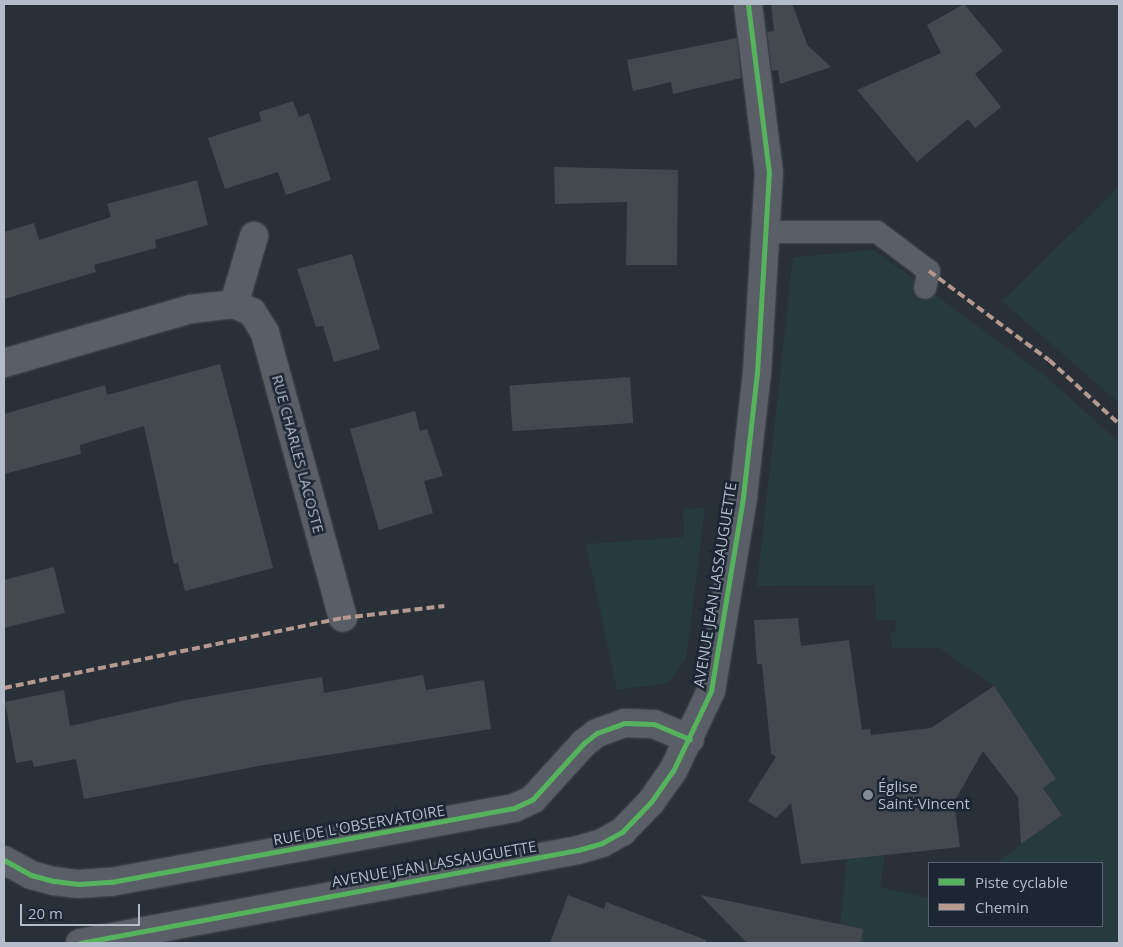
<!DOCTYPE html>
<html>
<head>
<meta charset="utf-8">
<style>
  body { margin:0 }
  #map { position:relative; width:1123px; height:947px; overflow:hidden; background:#2a3038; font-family:"Open Sans",sans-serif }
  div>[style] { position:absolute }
  .green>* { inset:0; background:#273a3e }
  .building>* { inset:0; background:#444950; transform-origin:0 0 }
  .roads { filter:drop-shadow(0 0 1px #484c53) drop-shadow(0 0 1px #484c53) }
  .service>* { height:22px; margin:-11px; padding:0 11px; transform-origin:11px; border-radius:11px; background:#5a5e66 }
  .minor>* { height:28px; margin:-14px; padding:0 14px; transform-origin:14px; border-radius:14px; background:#5a5e66 }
  .tertiary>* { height:28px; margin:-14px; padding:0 14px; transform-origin:14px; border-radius:14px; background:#5a5e66 }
  .quiet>* { height:4px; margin-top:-2px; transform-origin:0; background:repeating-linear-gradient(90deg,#b69a8f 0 8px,transparent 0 12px) }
  .cycleway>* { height:5px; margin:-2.5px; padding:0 2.5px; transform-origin:2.5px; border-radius:2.5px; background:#56b35d }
  .dots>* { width:14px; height:14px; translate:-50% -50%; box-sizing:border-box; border:2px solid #1d2633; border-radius:50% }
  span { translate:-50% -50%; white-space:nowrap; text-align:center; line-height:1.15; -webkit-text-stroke:5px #1d2633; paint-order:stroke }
  .street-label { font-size:15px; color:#b4bcc9 }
  .poi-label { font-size:15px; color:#b4bcc9 }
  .left { translate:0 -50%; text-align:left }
  .frame { position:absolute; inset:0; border:5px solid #b4bcc9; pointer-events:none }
  .legend { position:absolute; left:928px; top:862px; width:175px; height:65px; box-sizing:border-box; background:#1d2633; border:1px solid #59626f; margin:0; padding:6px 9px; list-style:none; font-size:15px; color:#b4bcc9 }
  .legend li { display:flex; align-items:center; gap:10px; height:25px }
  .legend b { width:25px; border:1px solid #59626f }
  .scale { position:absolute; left:20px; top:904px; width:120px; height:22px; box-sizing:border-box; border:2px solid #b4bcc9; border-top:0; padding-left:6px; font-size:15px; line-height:18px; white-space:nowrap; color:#b4bcc9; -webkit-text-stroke:4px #1d2633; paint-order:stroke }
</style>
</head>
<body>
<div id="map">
  <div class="green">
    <div style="clip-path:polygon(1119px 187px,1119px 403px,1002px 301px)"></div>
    <div style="clip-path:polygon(874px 250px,1043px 374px,1119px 442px,1119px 943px,838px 943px,847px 859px,885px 855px,880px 887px,929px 898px,929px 926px,1102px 926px,1102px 863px,996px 863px,1062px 814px,1043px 788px,1056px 779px,994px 686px,940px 648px,892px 648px,891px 632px,895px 633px,896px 620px,876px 620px,875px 585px,757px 586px,793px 257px)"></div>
    <div style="clip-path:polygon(705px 508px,686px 659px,668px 683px,617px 690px,586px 544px,684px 537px,683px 509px)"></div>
  </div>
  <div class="building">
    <div style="clip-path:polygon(771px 4px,792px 4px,808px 46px,831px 67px,780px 84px,778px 70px,772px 71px,767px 32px,774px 31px)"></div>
    <div style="clip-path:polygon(964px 4px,1003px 51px,975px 74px,1001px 107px,975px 128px,968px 119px,917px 162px,857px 90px,941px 53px,927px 25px)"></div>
    <div style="clip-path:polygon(737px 38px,741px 78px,673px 94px,671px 82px,633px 91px,627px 60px)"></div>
    <div style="clip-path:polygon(293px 101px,299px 117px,309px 113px,331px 180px,286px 195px,278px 172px,225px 189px,208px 138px,261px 121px,259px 112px)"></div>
    <div style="clip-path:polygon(554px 167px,678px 170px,677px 265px,626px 265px,627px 202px,555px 204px)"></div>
    <div style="clip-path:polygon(197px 180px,208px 225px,155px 240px,156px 248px,94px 265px,96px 272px,4px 299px,4px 232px,34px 223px,39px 240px,111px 217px,107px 204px)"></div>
    <div style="clip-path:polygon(352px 254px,380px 349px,334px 362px,323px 326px,316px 327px,297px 269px)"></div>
    <div style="clip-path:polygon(220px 364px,273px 568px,185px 591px,178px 563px,174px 564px,144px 426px,80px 445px,81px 454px,4px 474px,4px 414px,105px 385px,107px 395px)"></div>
    <div style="left:630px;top:377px;width:46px;height:121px;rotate:86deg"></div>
    <div style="clip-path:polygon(415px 411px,420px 431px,427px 429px,443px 476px,424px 481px,433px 513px,379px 530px,350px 429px)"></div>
    <div style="clip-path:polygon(54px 567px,65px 613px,4px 628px,4px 580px)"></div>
    <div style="clip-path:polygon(798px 618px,801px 646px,849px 640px,862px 730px,870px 729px,871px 735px,931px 728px,994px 686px,1056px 779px,1043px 788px,1062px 815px,1021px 844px,1018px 797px,983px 751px,954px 802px,960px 847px,801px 864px,791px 803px,776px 818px,748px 801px,776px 757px,771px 753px,762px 664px,757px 664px,754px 620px)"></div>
    <div style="clip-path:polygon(423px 675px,426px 690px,484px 680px,491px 729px,258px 766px,84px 799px,76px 759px,34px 767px,32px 760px,16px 763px,5px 702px,64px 690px,70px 726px,186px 700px,303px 680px,322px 677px,324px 693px)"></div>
    <div style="clip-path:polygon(568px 895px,604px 909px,606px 902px,706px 940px,706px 943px,550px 943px)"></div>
    <div style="clip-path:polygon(700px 895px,863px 929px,861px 943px,747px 943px)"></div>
  </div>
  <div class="roads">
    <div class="service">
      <div style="left:768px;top:232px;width:109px"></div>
      <div style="left:877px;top:232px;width:65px;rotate:36.9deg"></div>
      <div style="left:929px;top:271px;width:17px;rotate:103deg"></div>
    </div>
    <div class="minor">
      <div style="left:234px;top:304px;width:71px;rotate:-73.6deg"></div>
      <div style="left:4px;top:363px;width:195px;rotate:-16.1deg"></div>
      <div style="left:191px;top:309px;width:43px;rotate:-6.6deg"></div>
      <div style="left:234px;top:304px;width:20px;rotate:24deg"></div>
      <div style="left:252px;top:312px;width:25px;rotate:58deg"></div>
      <div style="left:265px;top:333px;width:295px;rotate:74.7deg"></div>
      <div style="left:4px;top:860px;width:31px;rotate:29deg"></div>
      <div style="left:31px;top:875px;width:24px;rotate:15deg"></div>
      <div style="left:54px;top:881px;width:25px;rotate:7deg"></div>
      <div style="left:79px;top:884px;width:32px;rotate:-4deg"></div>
      <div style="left:111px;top:882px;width:410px;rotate:-10.4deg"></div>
      <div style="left:514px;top:808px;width:21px;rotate:-25deg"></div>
      <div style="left:533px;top:799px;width:76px;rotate:-47.7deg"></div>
      <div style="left:584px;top:743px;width:16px;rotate:-38deg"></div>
      <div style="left:597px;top:733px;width:29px;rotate:-20deg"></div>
      <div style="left:624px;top:723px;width:30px;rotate:2deg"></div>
      <div style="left:654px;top:724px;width:39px;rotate:23deg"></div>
    </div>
    <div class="tertiary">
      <div style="left:80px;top:943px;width:507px;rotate:-10.58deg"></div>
      <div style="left:578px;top:850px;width:25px;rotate:-16deg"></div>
      <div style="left:602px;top:843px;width:23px;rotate:-29deg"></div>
      <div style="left:622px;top:832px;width:42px;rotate:-46deg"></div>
      <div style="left:651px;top:802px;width:38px;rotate:-55deg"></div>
      <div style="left:673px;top:771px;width:89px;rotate:-64.6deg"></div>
      <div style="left:711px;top:691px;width:197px;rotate:-80.6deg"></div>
      <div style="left:743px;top:497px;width:125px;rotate:-83.6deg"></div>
      <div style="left:757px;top:373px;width:200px;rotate:-86.6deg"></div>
      <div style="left:769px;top:173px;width:170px;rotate:-97.1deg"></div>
    </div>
  </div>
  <div class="quiet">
    <div style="left:929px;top:271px;width:149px;rotate:36.6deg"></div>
    <div style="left:1049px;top:360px;width:95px;rotate:42.4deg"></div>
    <div style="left:4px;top:688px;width:346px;rotate:-11.7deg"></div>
    <div style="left:343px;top:618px;width:102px;rotate:-6.8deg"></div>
  </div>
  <div class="cycleway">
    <div style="left:4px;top:860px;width:31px;rotate:29deg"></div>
    <div style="left:31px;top:875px;width:24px;rotate:15deg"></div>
    <div style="left:54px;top:881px;width:25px;rotate:7deg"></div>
    <div style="left:79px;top:884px;width:32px;rotate:-4deg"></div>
    <div style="left:111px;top:882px;width:410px;rotate:-10.4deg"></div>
    <div style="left:514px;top:808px;width:21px;rotate:-25deg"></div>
    <div style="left:533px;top:799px;width:76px;rotate:-47.7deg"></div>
    <div style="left:584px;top:743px;width:16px;rotate:-38deg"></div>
    <div style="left:597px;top:733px;width:29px;rotate:-20deg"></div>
    <div style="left:624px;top:723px;width:30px;rotate:2deg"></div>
    <div style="left:654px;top:724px;width:39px;rotate:23deg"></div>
    <div style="left:80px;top:943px;width:507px;rotate:-10.58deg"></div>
    <div style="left:578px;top:850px;width:25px;rotate:-16deg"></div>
    <div style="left:602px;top:843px;width:23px;rotate:-29deg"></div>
    <div style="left:622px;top:832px;width:42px;rotate:-46deg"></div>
    <div style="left:651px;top:802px;width:38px;rotate:-55deg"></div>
    <div style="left:673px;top:771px;width:89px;rotate:-64.6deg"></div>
    <div style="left:711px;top:691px;width:197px;rotate:-80.6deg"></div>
    <div style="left:743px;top:497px;width:125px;rotate:-83.6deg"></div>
    <div style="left:757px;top:373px;width:200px;rotate:-86.6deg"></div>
    <div style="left:769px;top:173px;width:170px;rotate:-97.1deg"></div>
  </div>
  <div class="dots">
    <div style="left:868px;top:795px;background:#848b96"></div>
  </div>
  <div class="street-label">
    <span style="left:298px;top:454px;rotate:75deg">RUE CHARLES LACOSTE</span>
    <span style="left:715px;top:585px;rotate:-81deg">AVENUE JEAN LASSAUGUETTE</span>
    <span style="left:359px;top:825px;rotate:-10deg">RUE DE L'OBSERVATOIRE</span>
    <span style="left:434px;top:864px;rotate:-10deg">AVENUE JEAN LASSAUGUETTE</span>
  </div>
  <div class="poi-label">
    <span class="left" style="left:878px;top:795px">Église<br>Saint-Vincent</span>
  </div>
  <div class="frame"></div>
  <ul class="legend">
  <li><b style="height:6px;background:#56b35d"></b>Piste cyclable</li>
  <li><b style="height:6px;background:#b69a8f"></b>Chemin</li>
  </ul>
  <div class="scale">20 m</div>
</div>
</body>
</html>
